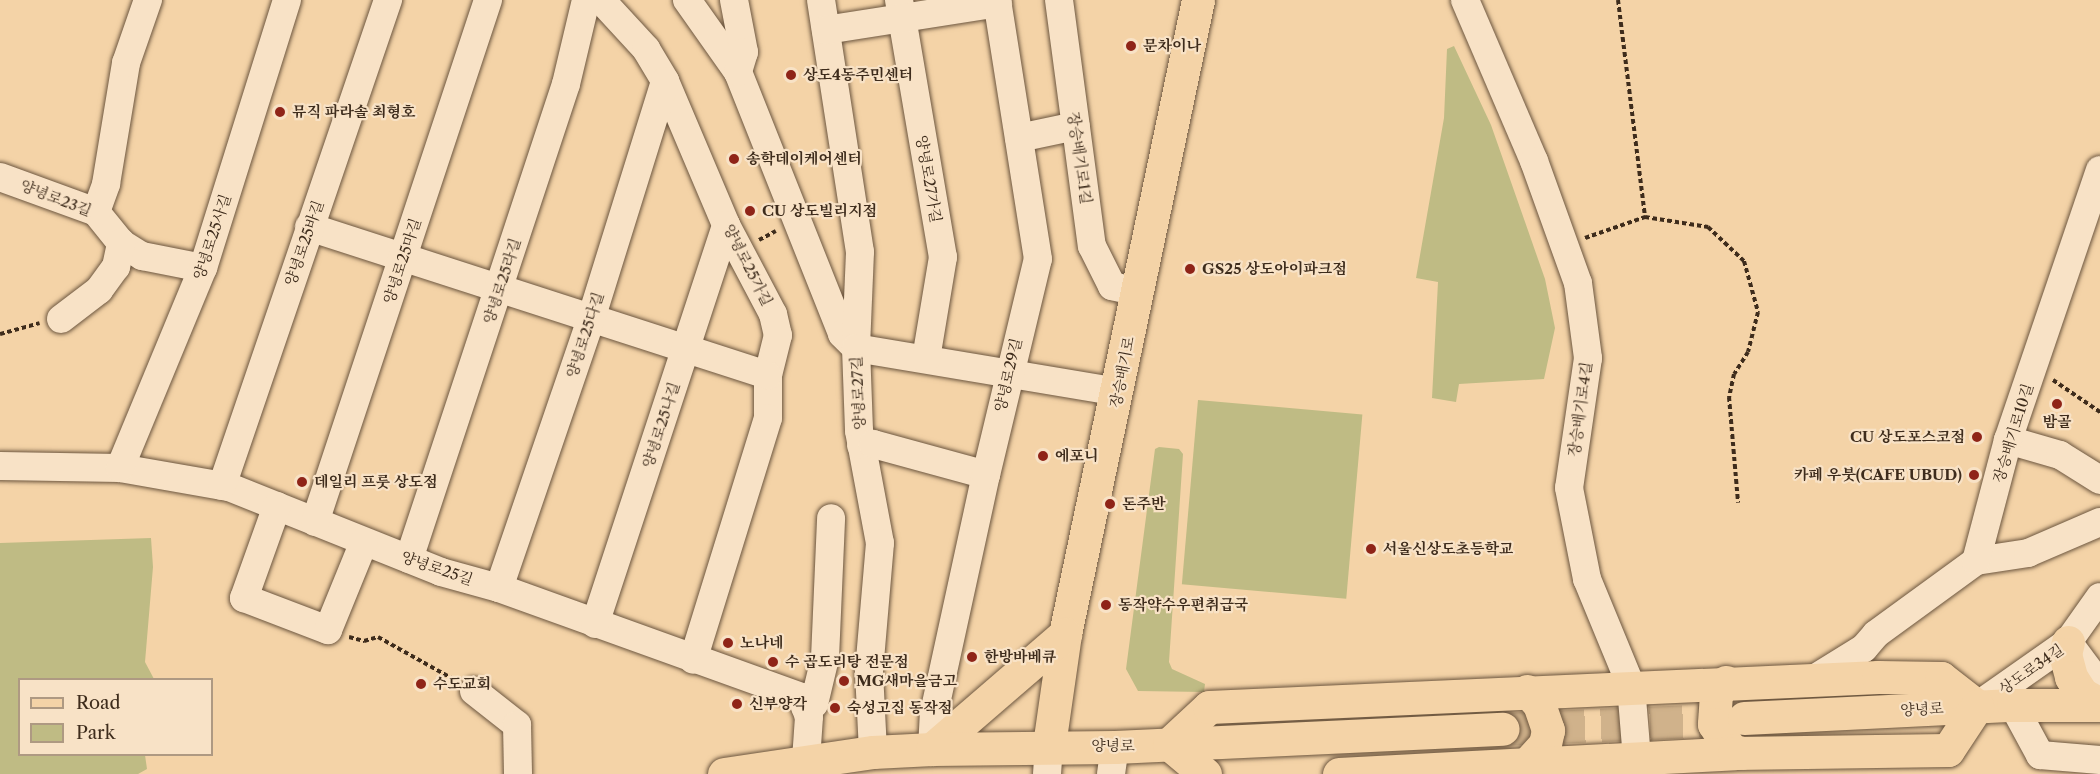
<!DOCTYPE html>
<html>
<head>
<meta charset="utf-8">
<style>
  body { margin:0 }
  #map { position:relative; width:2100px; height:774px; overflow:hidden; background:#f4d3a7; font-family:"Libre Caslon Text","Noto Serif KR",serif }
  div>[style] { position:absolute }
  .green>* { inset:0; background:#bfbb84; transform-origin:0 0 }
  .major-tunnel>* { height:33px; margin-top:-16.5px; transform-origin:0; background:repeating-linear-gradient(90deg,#d0b28b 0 33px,transparent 0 49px) }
  .path>* { height:4px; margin-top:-2px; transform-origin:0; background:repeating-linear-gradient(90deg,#3e2c1c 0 4.5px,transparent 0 7.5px) }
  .roads { filter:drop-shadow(0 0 2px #6c563f) drop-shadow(0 0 2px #6c563f) }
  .minor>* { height:28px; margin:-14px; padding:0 14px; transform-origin:14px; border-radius:14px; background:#f8e2c6 }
  .major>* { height:33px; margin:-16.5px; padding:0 16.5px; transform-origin:16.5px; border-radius:16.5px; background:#f4d3a7 }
  .dots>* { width:16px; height:16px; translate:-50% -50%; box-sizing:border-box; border:3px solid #f8e2c6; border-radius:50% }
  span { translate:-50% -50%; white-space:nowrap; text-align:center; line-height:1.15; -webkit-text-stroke:4.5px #f8e2c6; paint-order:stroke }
  .poi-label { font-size:15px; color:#3e2c1c; font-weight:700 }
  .left { translate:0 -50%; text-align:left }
  .right { translate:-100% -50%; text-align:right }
  .street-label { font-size:15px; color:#3e2c1c }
  .legend { position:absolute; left:18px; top:678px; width:195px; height:78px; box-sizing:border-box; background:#f8e2c6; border:2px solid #ae9982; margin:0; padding:8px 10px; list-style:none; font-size:18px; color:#3e2c1c }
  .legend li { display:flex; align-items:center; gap:12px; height:30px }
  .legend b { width:30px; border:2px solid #ae9982 }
</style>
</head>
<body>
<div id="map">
  <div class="green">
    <div style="clip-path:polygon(1454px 46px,1491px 125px,1545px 279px,1555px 328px,1544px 379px,1459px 384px,1456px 402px,1432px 398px,1438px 282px,1416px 278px,1444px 118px,1447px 49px)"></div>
    <div style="left:1198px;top:400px;width:165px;height:185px;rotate:5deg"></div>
    <div style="clip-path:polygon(1159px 447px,1179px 449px,1183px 454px,1169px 662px,1172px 669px,1205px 684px,1204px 692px,1138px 691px,1126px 669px,1155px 449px)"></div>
    <div style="clip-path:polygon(151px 538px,153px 567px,145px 662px,154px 679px,20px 680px,20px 754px,145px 755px,147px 769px,138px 774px,0 774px,0 543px)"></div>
  </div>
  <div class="major-tunnel">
    <div style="left:1503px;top:729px;width:239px;rotate:-2.4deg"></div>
  </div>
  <div class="path">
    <div style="left:1618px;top:0;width:219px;rotate:82.9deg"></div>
    <div style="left:1585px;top:238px;width:64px;rotate:-19.3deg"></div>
    <div style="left:1645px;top:217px;width:64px;rotate:9deg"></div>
    <div style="left:1708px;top:227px;width:50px;rotate:43.4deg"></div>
    <div style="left:1744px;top:261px;width:53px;rotate:74.6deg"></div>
    <div style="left:1758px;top:312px;width:41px;rotate:104deg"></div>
    <div style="left:1748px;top:352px;width:26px;rotate:122deg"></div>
    <div style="left:1734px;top:374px;width:24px;rotate:102deg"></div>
    <div style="left:1729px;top:397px;width:106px;rotate:85.1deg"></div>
    <div style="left:759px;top:240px;width:19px;rotate:-28deg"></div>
    <div style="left:0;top:334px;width:41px;rotate:-15.4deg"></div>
    <div style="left:2053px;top:380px;width:57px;rotate:34.2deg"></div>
    <div style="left:349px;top:637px;width:16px;rotate:15deg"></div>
    <div style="left:364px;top:641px;width:15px;rotate:-16deg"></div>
    <div style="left:378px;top:637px;width:88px;rotate:29.2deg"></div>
  </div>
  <div class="roads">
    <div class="minor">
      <div style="left:601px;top:0;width:67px;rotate:47.4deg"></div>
      <div style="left:646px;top:49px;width:37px;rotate:59deg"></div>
      <div style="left:665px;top:81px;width:156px;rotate:67deg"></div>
      <div style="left:726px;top:225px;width:101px;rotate:62.2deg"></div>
      <div style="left:773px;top:314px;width:22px;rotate:77deg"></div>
      <div style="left:778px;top:335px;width:41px;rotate:104deg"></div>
      <div style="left:768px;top:375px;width:43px;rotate:90deg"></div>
      <div style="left:768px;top:418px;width:253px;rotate:107.2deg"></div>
      <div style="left:687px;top:0;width:88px;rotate:54.7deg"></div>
      <div style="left:738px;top:72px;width:282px;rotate:68.3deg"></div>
      <div style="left:842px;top:334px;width:20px;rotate:45deg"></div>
      <div style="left:856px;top:348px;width:83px;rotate:87.9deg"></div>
      <div style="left:859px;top:431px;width:114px;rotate:79.4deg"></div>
      <div style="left:880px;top:543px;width:129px;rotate:94.9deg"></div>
      <div style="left:869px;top:672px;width:80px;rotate:87.1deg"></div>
      <div style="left:734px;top:0;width:53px;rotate:79.1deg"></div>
      <div style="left:744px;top:52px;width:21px;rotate:107deg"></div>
      <div style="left:821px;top:0;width:255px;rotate:81.2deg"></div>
      <div style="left:860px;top:252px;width:96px;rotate:92.4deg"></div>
      <div style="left:856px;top:348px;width:266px;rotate:9.5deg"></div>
      <div style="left:899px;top:0;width:261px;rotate:80.3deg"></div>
      <div style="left:943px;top:257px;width:103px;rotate:99.5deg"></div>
      <div style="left:1059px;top:0;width:248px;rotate:82.4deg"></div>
      <div style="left:1092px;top:246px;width:45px;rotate:63.4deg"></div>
      <div style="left:1112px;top:286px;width:27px;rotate:13deg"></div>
      <div style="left:1465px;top:0;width:175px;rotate:66.8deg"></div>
      <div style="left:1534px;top:161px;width:130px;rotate:70.2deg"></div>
      <div style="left:1578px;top:283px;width:76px;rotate:82.4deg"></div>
      <div style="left:1588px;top:358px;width:131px;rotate:98.3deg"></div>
      <div style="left:1569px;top:488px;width:93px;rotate:78.8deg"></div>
      <div style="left:1587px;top:579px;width:116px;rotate:67.6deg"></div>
      <div style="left:1631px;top:686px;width:73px;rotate:85.3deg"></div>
      <div style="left:826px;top:30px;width:174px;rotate:-8.9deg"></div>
      <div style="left:1019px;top:138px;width:58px;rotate:-11.9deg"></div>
      <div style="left:0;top:177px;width:102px;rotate:20deg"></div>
      <div style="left:96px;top:212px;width:40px;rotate:51deg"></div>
      <div style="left:121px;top:243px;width:25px;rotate:32deg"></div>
      <div style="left:142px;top:256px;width:62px;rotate:11.1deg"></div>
      <div style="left:96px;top:212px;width:30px;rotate:-70deg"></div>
      <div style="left:106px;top:184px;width:123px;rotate:-80.6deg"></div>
      <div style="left:126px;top:63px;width:67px;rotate:-70.8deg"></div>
      <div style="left:309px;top:227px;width:482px;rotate:17.9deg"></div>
      <div style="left:61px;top:319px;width:48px;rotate:-37.3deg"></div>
      <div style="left:99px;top:290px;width:29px;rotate:-54deg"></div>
      <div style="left:116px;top:267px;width:25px;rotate:-78deg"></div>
      <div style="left:2008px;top:440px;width:54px;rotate:16.1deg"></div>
      <div style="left:2060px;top:455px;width:47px;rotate:32deg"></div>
      <div style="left:861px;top:445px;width:12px;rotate:-5deg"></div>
      <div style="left:873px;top:444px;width:117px;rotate:15.3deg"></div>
      <div style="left:0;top:466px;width:120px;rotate:1deg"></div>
      <div style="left:120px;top:468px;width:111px;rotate:9.9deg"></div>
      <div style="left:229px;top:487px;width:228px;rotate:21.8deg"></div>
      <div style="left:441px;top:572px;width:60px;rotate:15.4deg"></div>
      <div style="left:499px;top:588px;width:322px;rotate:19.8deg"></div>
      <div style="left:802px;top:697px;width:21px;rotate:71deg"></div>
      <div style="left:809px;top:717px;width:57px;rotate:94deg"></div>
      <div style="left:120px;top:468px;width:217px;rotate:-67.5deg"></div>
      <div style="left:203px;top:268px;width:281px;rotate:-72.6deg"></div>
      <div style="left:222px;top:486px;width:514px;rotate:-71.14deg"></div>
      <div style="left:277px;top:506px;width:98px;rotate:109.7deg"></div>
      <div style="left:244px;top:598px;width:90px;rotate:20.9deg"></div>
      <div style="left:328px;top:630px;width:95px;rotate:-67.8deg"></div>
      <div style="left:315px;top:522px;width:550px;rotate:-71.66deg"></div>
      <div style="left:409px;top:559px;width:500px;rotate:-71.71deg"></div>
      <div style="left:566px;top:84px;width:86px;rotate:-76.6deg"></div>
      <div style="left:1976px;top:561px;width:53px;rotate:-8.7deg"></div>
      <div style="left:2028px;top:553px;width:78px;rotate:-23.3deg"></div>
      <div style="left:499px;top:588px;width:284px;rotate:-71.1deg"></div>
      <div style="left:591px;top:319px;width:249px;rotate:-72.7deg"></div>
      <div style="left:595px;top:624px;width:420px;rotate:-71.8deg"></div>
      <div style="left:2068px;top:642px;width:54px;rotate:53.3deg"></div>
      <div style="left:1814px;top:679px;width:59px;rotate:-31.8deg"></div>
      <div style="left:1864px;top:648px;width:18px;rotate:-49deg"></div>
      <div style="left:1876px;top:634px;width:124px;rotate:-36.1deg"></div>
      <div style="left:1976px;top:561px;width:125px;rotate:-75.2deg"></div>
      <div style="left:2008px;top:440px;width:285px;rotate:-71.2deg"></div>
      <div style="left:474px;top:691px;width:55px;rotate:38.3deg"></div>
      <div style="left:517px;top:725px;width:49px;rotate:88.8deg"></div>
      <div style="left:2013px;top:705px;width:57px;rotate:61.6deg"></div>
      <div style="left:2040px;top:755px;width:60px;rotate:4.8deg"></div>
      <div style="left:1977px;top:706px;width:111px;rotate:-35.1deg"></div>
      <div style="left:2068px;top:642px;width:55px;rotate:-54.6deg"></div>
      <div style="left:805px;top:707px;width:9px;rotate:-18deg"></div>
      <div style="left:814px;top:704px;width:47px;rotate:-76.6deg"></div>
      <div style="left:825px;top:658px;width:140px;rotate:-87.5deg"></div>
      <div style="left:932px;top:749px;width:36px;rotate:-87deg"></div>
      <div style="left:934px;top:713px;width:244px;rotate:-77.7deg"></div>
      <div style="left:986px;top:475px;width:222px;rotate:-76.5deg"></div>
      <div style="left:1038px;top:259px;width:262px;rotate:-99deg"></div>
      <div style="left:1047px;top:774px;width:29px;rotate:-86deg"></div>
      <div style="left:1111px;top:774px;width:27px;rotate:-82deg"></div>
    </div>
    <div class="major">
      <div style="left:2068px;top:642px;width:12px;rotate:104deg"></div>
      <div style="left:2065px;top:654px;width:24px;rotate:75deg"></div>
      <div style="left:2071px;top:677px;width:20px;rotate:57deg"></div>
      <div style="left:2082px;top:694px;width:21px;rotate:29deg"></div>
      <div style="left:1726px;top:682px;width:16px;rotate:130deg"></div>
      <div style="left:1716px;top:694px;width:30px;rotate:94deg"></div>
      <div style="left:1714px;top:724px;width:31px;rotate:57deg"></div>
      <div style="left:1731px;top:750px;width:11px;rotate:15deg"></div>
      <div style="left:1527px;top:691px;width:18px;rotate:47deg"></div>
      <div style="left:1539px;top:704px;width:28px;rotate:71deg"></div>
      <div style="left:1548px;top:730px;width:14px;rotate:102deg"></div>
      <div style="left:1545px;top:744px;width:24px;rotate:132deg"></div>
      <div style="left:1744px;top:718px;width:269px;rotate:-2.8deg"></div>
      <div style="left:2013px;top:705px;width:87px"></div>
      <div style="left:1049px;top:745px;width:112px;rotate:-81.8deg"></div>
      <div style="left:1065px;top:634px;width:648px;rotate:-78.15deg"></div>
      <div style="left:932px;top:749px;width:176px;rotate:-40.8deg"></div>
      <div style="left:724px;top:774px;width:151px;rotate:-8.4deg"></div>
      <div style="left:873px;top:752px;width:59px;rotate:-2.9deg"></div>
      <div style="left:932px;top:749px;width:183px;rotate:-0.6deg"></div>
      <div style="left:1115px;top:747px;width:388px;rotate:-2.7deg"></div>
      <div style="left:1205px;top:774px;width:47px;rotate:-140.2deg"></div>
      <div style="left:1169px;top:744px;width:54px;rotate:-42.8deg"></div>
      <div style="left:1209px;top:707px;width:670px;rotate:-2.57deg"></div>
      <div style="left:1878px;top:677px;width:63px;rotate:0.9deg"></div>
      <div style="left:1941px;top:678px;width:46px;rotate:37.9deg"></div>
      <div style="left:1339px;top:774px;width:396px;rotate:-3deg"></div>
      <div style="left:1734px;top:753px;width:214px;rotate:-0.8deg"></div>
      <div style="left:1948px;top:750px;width:53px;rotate:-56.6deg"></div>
    </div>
  </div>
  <div class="dots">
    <div style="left:1131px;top:46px;background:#8f2418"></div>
    <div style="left:791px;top:75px;background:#8f2418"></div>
    <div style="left:280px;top:112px;background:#8f2418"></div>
    <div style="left:734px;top:159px;background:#8f2418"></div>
    <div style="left:750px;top:211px;background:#8f2418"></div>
    <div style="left:1190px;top:269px;background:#8f2418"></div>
    <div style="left:2057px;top:404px;background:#8f2418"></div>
    <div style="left:1977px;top:437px;background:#8f2418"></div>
    <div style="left:1043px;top:456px;background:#8f2418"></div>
    <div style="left:1974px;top:475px;background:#8f2418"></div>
    <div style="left:302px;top:482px;background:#8f2418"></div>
    <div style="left:1110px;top:504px;background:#8f2418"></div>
    <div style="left:1371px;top:549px;background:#8f2418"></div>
    <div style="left:1106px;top:605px;background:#8f2418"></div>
    <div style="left:728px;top:643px;background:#8f2418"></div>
    <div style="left:972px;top:657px;background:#8f2418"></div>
    <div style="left:773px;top:662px;background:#8f2418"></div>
    <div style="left:844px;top:681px;background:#8f2418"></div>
    <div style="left:421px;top:684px;background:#8f2418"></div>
    <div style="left:737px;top:704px;background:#8f2418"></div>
    <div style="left:835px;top:708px;background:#8f2418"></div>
  </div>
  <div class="poi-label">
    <span class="left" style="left:1143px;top:46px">문차이나</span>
    <span class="left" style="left:803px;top:75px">상도4동주민센터</span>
    <span class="left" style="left:292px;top:112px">뮤직 파라솔 최형호</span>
    <span class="left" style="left:746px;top:159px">송학데이케어센터</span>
    <span class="left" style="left:762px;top:211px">CU 상도빌리지점</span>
    <span class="left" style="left:1202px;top:269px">GS25 상도아이파크점</span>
    <span style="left:2057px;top:422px">밤골</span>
    <span class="right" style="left:1965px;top:437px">CU 상도포스코점</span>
    <span class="left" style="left:1055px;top:456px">에포니</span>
    <span class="right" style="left:1962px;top:475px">카페 우붓(CAFE UBUD)</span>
    <span class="left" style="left:314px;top:482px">데일리 프룻 상도점</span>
    <span class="left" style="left:1122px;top:504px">돈주반</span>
    <span class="left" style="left:1383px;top:549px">서울신상도초등학교</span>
    <span class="left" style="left:1118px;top:605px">동작약수우편취급국</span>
    <span class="left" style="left:740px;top:643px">노나네</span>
    <span class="left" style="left:984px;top:657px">한방바베큐</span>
    <span class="left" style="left:785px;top:662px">수 곱도리탕 전문점</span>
    <span class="left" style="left:856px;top:681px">MG새마을금고</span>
    <span class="left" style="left:433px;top:684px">수도교회</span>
    <span class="left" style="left:749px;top:704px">신부양각</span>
    <span class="left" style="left:847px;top:708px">숙성고집 동작점</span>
  </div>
  <div class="street-label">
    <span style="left:1080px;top:158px;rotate:82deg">장승배기로1길</span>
    <span style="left:929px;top:179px;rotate:80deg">양녕로27가길</span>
    <span style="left:56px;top:198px;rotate:21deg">양녕로23길</span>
    <span style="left:212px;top:237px;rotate:-72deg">양녕로25사길</span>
    <span style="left:304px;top:243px;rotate:-71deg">양녕로25바길</span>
    <span style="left:402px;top:261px;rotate:-72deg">양녕로25마길</span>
    <span style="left:748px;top:265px;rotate:63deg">양녕로25가길</span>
    <span style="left:502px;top:281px;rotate:-72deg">양녕로25라길</span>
    <span style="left:585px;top:335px;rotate:-72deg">양녕로25다길</span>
    <span style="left:1122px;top:372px;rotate:-79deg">장승배기로</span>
    <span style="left:1008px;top:375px;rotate:-77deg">양녕로29길</span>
    <span style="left:858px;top:393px;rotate:-93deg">양녕로27길</span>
    <span style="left:1580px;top:409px;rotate:-82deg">장승배기로4길</span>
    <span style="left:661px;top:425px;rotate:-72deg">양녕로25나길</span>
    <span style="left:2013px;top:433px;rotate:-73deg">장승배기로10길</span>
    <span style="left:437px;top:568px;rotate:19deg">양녕로25길</span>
    <span style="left:2031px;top:669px;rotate:-35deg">상도로34길</span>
    <span style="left:1922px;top:709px;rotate:-3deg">양녕로</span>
    <span style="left:1113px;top:746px">양녕로</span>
  </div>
  <ul class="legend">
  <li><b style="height:8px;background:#f4d3a7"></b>Road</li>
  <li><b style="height:16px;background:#bfbb84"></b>Park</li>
  </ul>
</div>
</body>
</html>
